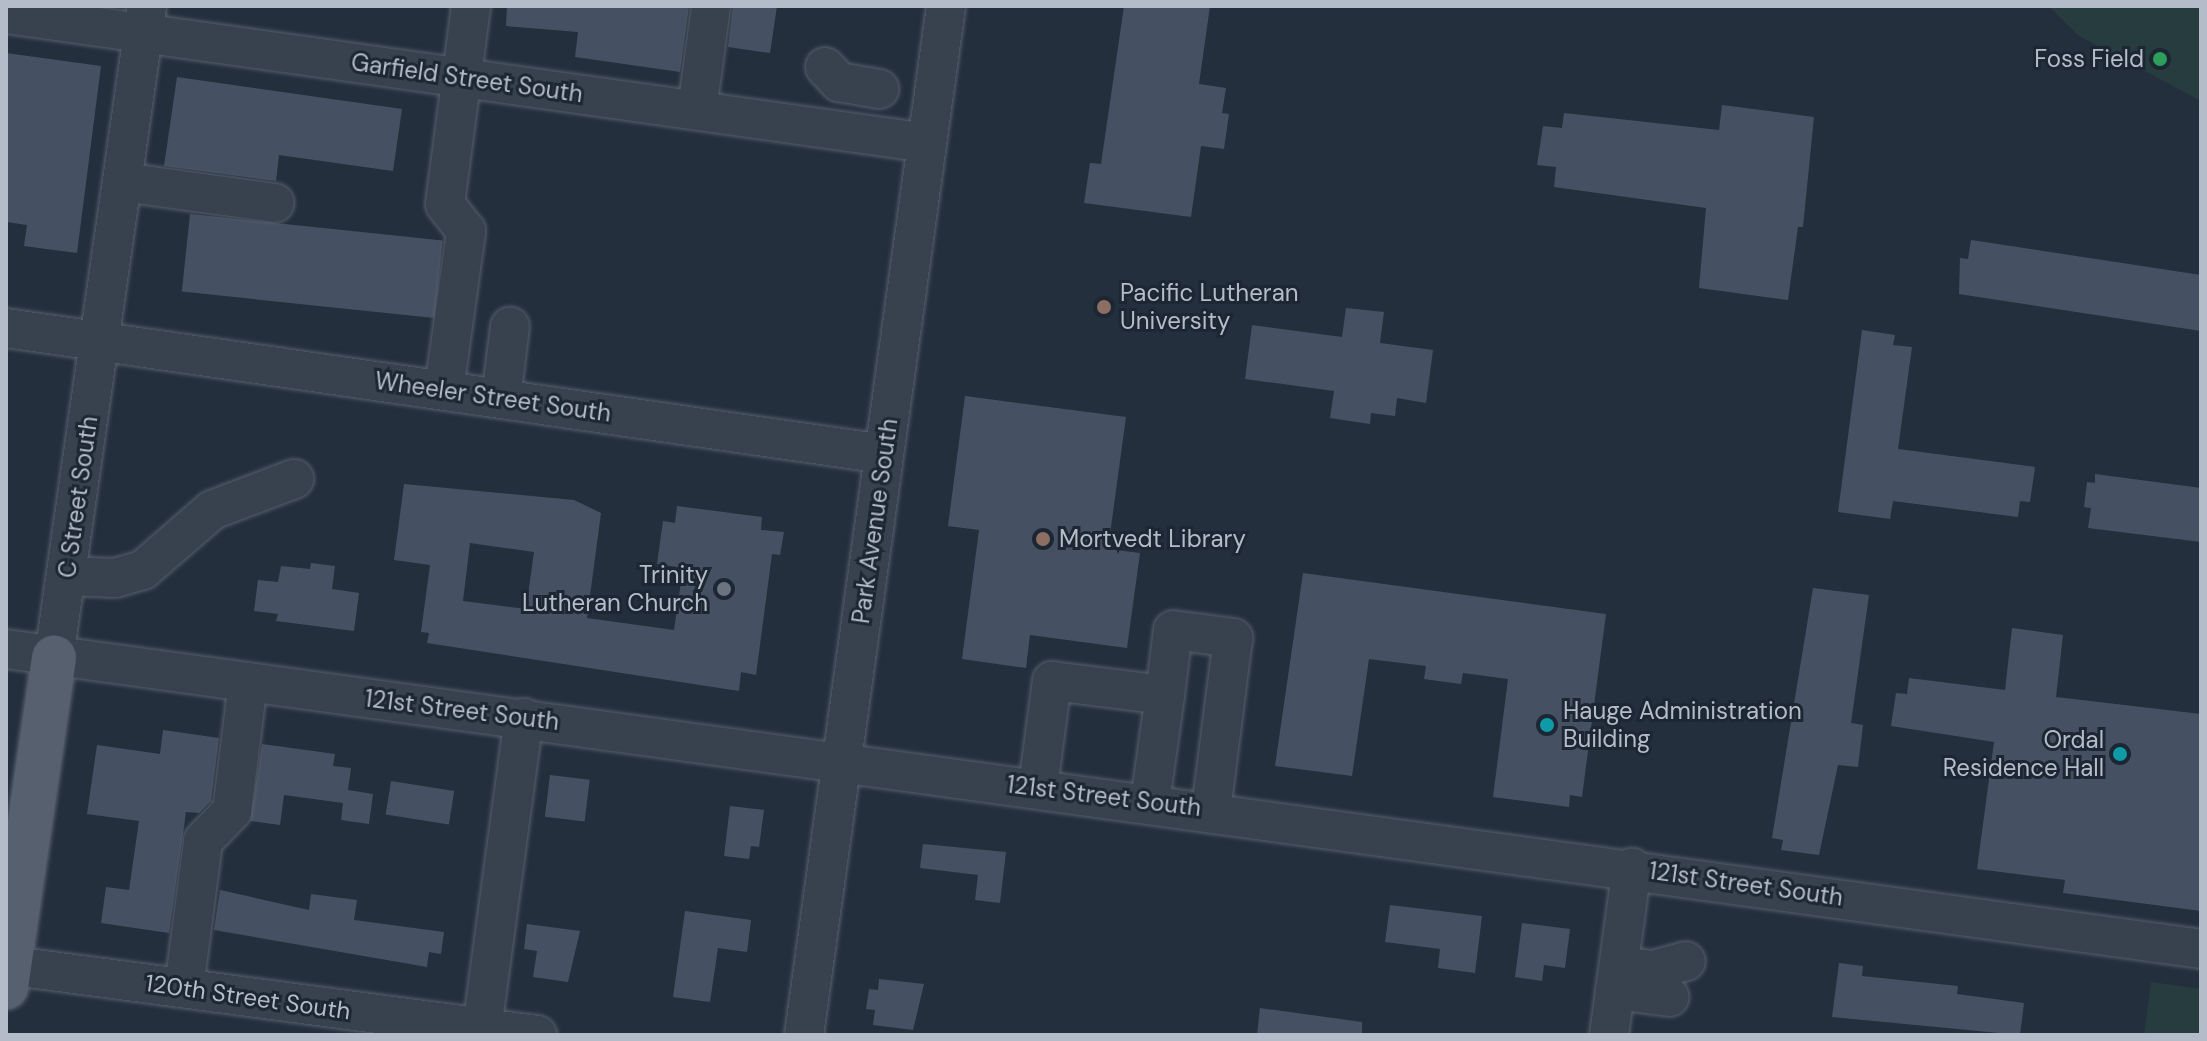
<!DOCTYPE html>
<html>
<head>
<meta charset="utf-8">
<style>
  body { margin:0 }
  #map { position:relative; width:2207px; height:1041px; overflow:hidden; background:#242f3e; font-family:"DM Sans",sans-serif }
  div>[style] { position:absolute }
  .green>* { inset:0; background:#263c3f }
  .building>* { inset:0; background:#455162; transform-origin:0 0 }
  .roads { filter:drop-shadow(0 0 2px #565f6c) drop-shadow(0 0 2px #565f6c) }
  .minor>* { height:38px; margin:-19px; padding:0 19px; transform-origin:19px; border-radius:19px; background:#38414e }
  .major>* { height:44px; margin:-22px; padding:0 22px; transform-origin:22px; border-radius:22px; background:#56606e }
  .dots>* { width:22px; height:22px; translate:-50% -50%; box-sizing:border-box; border:4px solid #1d2633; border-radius:50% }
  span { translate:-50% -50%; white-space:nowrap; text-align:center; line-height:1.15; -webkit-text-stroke:6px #1d2633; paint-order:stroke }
  .poi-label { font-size:24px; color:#b4bcc9 }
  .right { translate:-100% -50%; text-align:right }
  .left { translate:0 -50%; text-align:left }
  .street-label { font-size:24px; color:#b4bcc9 }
  .frame { position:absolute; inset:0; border:8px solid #b4bcc9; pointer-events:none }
</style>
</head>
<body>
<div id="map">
  <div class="green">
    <div style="clip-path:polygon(2048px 6px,2201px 6px,2201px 101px,2079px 36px)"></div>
    <div style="clip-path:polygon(2151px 982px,2201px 989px,2201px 1035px,2144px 1035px)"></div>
  </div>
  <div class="building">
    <div style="clip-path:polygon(507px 6px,689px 6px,680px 72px,575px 57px,578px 32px,506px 26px)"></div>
    <div style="clip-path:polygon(733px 6px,777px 6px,770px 53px,728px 47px)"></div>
    <div style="clip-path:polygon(1124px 6px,1210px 6px,1199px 84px,1226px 88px,1222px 113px,1229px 114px,1224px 149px,1201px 146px,1191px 217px,1084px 203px,1090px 163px,1101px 164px)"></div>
    <div style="clip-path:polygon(6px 53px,101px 66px,77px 253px,24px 246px,27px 225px,6px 222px)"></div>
    <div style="clip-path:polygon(177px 77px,402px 109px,393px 171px,279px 155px,276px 181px,164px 166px)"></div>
    <div style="clip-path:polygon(1722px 105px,1814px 117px,1803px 227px,1798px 227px,1788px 300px,1699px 288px,1706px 208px,1554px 187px,1556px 167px,1537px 165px,1543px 126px,1562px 128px,1564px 113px,1719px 130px)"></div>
    <div style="left:190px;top:214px;width:254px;height:78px;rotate:6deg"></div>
    <div style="clip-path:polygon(1971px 240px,2201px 275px,2201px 331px,1959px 294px,1960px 258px,1968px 259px)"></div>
    <div style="clip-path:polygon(1346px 308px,1384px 312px,1380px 343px,1433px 350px,1426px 403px,1397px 398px,1395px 416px,1371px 413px,1370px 424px,1330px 418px,1334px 391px,1245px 379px,1252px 325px,1342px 337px)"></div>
    <div style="clip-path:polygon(1862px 330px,1895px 335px,1893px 345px,1912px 347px,1898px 449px,2035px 467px,2030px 502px,2020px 501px,2018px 517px,1893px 501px,1890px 519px,1838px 512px)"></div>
    <div style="clip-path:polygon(965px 396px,1126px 417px,1108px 549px,1140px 553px,1127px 648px,1030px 635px,1026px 668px,962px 659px,979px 530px,948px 526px)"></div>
    <div style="clip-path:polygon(2095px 474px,2201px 488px,2201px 542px,2088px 528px,2091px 508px,2084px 507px,2087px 482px,2095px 483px)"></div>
    <div style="clip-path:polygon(evenodd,404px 484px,574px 500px,601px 513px,587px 618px,674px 630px,683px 568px,657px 564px,663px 521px,675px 523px,677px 506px,762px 517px,761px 530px,784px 532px,780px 555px,772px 554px,756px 675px,741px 672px,739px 691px,427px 643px,429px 633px,421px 632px,430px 565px,394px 560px,404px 484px,470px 543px,534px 552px,526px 609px,463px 601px,470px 543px)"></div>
    <div style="clip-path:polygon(311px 563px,335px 566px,332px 589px,359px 593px,354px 631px,276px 621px,278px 614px,254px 611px,258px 580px,278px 582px,281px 566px,310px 569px)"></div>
    <div style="clip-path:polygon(1303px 573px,1606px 614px,1582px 797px,1570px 795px,1569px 807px,1493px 797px,1508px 679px,1463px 673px,1461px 684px,1424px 679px,1426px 666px,1369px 659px,1352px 776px,1275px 766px)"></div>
    <div style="clip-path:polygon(1813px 588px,1869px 595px,1851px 723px,1863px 725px,1858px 767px,1838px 765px,1819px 855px,1781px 850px,1783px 840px,1772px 838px)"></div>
    <div style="clip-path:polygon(2012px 628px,2063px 635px,2056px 697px,2201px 714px,2201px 911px,2063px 893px,2065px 880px,1977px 869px,1994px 742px,1891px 726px,1896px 693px,1907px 694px,1909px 678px,2005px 690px)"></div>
    <div style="clip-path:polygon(163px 730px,219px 738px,211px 801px,199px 813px,186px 812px,169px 933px,101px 923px,106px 887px,129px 890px,139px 821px,87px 814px,97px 745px,160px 754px)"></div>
    <div style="clip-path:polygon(262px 744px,335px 754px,333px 766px,351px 768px,348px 790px,373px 794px,369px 824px,341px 820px,343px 803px,284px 795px,280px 825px,250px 821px)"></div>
    <div style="left:550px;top:775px;width:40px;height:42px;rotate:7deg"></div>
    <div style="left:391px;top:781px;width:64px;height:34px;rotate:9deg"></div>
    <div style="clip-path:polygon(730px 806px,764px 810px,759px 847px,751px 846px,749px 859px,724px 856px)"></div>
    <div style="clip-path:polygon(923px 844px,1006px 852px,1000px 903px,975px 900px,978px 875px,920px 868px)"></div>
    <div style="clip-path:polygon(220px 890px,309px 910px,311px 894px,357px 900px,354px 920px,444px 932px,441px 954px,429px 952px,427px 967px,214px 930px)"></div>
    <div style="clip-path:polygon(1390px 905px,1482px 916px,1475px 973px,1438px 968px,1440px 949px,1385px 942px)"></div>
    <div style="clip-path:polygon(685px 911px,751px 920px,747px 952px,718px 948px,710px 1002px,673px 997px)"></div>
    <div style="clip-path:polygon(1522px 923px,1570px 929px,1565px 968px,1544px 965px,1542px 981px,1515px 977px)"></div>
    <div style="clip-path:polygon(527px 924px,580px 931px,568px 982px,533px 977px,537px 951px,524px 949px)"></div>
    <div style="clip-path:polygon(1839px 963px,1863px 966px,1862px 976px,1958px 986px,1957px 994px,2024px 1003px,2020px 1035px,1832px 1017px)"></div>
    <div style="clip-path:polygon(879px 979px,924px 984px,913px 1030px,873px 1025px,875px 1010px,866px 1009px,869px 989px,878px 990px)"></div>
    <div style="clip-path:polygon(1260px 1008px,1362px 1022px,1362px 1035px,1257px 1035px)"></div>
  </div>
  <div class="roads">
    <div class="minor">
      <div style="left:6px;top:14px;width:930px;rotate:7.97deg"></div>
      <div style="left:825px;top:67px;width:21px;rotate:47deg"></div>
      <div style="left:839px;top:82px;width:41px;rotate:9.9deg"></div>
      <div style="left:697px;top:110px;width:105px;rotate:-82.3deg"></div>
      <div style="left:122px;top:182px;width:154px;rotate:7.8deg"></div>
      <div style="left:6px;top:328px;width:887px;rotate:8.17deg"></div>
      <div style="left:444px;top:390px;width:161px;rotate:-82.1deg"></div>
      <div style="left:466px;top:231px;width:34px;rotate:-128deg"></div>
      <div style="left:445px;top:204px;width:200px;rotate:-82.5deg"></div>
      <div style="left:501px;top:398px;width:72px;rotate:-82.8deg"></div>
      <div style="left:66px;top:576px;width:49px;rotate:2.3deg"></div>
      <div style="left:115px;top:578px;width:29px;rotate:-16deg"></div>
      <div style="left:143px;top:570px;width:91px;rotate:-41deg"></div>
      <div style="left:212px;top:510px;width:88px;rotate:-20.7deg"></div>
      <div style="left:6px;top:649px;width:2215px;rotate:7.78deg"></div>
      <div style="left:54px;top:657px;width:658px;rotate:-81.87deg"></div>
      <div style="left:1038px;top:787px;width:107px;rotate:-82.5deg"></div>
      <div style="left:1052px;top:681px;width:114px;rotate:7.1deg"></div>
      <div style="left:1165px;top:695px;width:65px;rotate:-83deg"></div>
      <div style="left:1173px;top:630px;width:61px;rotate:7.6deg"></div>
      <div style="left:1233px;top:638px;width:173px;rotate:97.3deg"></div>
      <div style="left:1150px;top:802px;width:108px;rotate:-82deg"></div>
      <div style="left:6px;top:965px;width:536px;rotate:7.51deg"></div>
      <div style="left:1619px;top:966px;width:34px;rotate:7deg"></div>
      <div style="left:1653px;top:970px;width:34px;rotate:-15deg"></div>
      <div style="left:184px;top:988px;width:148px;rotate:-82.6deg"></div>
      <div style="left:203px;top:841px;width:42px;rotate:-46deg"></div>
      <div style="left:232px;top:811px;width:130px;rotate:-82.9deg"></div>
      <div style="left:1615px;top:990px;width:55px;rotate:7.3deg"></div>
      <div style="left:482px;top:1028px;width:313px;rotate:-82.3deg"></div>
      <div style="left:804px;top:1035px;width:1039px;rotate:-82.14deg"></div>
      <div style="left:1609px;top:1035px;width:169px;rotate:-82.2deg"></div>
    </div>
    <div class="major">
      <div style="left:6px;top:987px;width:333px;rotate:-81.7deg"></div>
    </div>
  </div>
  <div class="dots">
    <div style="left:2160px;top:59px;background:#2e9e5b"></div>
    <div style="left:1104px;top:307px;background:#8d6e63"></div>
    <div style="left:1043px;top:539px;background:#8d6e63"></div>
    <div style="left:724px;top:589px;background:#6b7280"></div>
    <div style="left:1547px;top:725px;background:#0f9aa8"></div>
    <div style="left:2120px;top:754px;background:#0f9aa8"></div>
  </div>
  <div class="poi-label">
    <span class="right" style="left:2144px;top:59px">Foss Field</span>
    <span class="left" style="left:1120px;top:307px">Pacific Lutheran<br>University</span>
    <span class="left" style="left:1059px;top:539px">Mortvedt Library</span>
    <span class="right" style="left:708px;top:589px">Trinity<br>Lutheran Church</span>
    <span class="left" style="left:1563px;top:725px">Hauge Administration<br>Building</span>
    <span class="right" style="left:2104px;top:754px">Ordal<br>Residence Hall</span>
  </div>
  <div class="street-label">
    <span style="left:467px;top:78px;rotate:8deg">Garfield Street South</span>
    <span style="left:493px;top:397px;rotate:8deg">Wheeler Street South</span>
    <span style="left:78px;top:497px;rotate:-82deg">C Street South</span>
    <span style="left:875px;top:521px;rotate:-82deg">Park Avenue South</span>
    <span style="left:462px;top:710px;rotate:7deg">121st Street South</span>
    <span style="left:1104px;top:796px;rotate:7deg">121st Street South</span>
    <span style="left:1746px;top:884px;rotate:8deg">121st Street South</span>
    <span style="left:248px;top:997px;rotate:8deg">120th Street South</span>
  </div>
  <div class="frame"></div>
</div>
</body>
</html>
